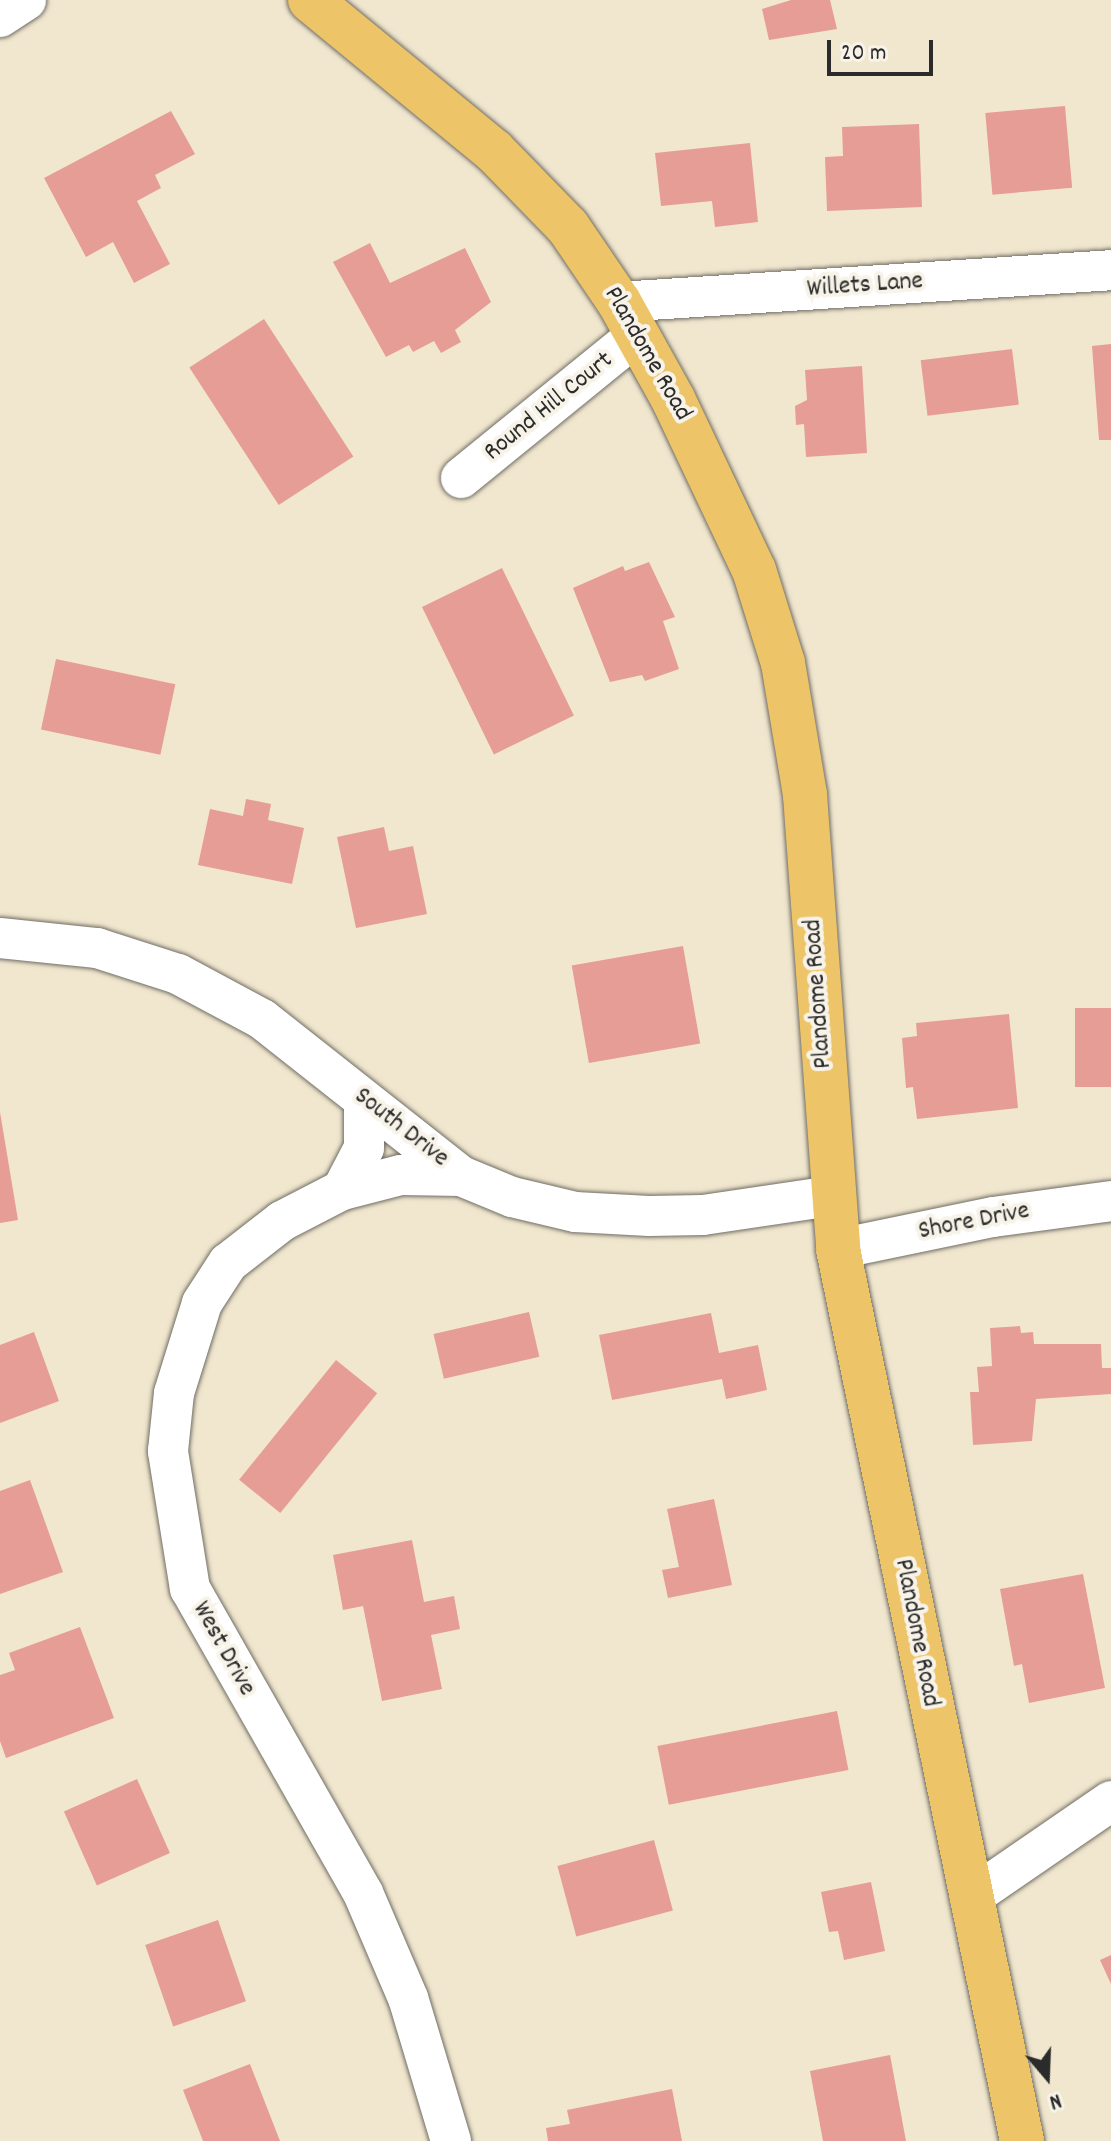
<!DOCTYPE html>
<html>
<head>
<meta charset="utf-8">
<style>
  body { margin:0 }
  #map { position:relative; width:1111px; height:2141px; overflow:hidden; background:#f1e7cf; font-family:Dekko,sans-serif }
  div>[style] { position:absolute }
  .building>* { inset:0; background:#e69d95; transform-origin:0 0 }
  .roads { filter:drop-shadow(0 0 2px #706d64) drop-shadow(0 0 2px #706d64) }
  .minor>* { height:40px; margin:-20px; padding:0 20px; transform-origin:20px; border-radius:20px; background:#fff }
  .major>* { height:44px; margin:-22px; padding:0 22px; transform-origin:22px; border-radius:22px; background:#eec469 }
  span { translate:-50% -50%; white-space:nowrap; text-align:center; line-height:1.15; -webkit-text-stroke:8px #f7f3e8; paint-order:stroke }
  .street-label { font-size:26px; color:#2b2b2b }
  .north { position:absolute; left:1007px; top:2037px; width:80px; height:80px; -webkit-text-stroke:6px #f7f3e8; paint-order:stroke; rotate:161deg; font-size:22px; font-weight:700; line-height:32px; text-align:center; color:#2b2b2b }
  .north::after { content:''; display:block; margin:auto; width:28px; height:36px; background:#2b2b2b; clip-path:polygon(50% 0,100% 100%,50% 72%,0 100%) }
  .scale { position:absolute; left:827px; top:40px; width:106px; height:36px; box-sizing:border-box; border:4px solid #2b2b2b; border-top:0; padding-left:10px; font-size:24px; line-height:28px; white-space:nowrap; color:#2b2b2b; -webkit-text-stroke:6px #f7f3e8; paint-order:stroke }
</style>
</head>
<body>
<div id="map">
  <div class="building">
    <div style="clip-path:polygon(791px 0,830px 0,837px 29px,769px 40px,762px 9px)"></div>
    <div style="left:1065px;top:106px;width:82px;height:80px;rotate:85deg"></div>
    <div style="clip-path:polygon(171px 111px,195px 154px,155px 175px,161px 188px,137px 201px,170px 264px,134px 283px,113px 242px,86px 257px,44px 178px)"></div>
    <div style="clip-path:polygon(919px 124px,922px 207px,827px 211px,825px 157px,843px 156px,842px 127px)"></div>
    <div style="clip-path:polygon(750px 143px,758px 222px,715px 227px,712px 201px,661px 206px,655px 153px)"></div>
    <div style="clip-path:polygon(370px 243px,390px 283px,465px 248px,491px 302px,455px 330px,461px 342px,441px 353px,434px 341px,413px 352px,409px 345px,386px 357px,333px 262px)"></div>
    <div style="left:264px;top:319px;width:164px;height:89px;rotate:57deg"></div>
    <div style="clip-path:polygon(1111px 344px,1111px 440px,1099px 440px,1092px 346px)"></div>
    <div style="left:1012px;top:349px;width:56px;height:92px;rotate:83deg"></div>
    <div style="clip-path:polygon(862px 366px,867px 453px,806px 457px,804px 424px,796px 425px,795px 406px,807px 400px,805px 370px)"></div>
    <div style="clip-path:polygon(649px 562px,675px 617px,663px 621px,679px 669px,645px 681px,642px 675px,610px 682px,573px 588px,623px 566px,625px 571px)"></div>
    <div style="left:502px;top:568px;width:164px;height:89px;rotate:64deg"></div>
    <div style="left:56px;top:659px;width:122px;height:72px;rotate:12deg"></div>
    <div style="clip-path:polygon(246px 799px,271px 804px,268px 820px,304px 828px,292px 884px,198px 865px,210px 809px,243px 816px)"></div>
    <div style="clip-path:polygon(384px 827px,389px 851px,413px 846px,427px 914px,356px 928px,337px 837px)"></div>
    <div style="left:683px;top:946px;width:99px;height:113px;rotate:80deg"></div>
    <div style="left:1075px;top:1008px;width:36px;height:79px"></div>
    <div style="clip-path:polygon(1009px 1014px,1018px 1108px,917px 1119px,913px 1087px,906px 1088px,902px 1038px,917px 1036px,916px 1023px)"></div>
    <div style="clip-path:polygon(0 1112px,18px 1220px,0 1223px)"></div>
    <div style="left:529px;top:1312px;width:46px;height:98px;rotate:77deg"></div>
    <div style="clip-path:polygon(711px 1313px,719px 1353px,758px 1345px,767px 1390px,726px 1399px,722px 1379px,612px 1400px,599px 1335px)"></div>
    <div style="clip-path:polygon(1020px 1326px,1021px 1333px,1033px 1332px,1034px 1344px,1101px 1344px,1102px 1368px,1111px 1368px,1111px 1394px,1036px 1399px,1032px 1441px,973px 1445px,970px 1392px,979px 1392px,977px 1367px,992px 1366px,990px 1328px)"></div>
    <div style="clip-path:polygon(34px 1332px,59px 1401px,0 1423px,0 1345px)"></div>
    <div style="left:336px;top:1360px;width:53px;height:154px;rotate:39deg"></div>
    <div style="clip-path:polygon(30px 1480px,63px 1572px,0 1594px,0 1491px)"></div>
    <div style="clip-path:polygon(714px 1499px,732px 1585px,668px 1598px,662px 1570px,679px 1567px,667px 1509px)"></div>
    <div style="clip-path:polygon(412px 1540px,424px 1602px,454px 1596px,460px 1629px,431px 1635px,442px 1689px,382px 1701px,363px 1606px,343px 1610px,333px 1555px)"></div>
    <div style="clip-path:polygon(1083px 1574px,1105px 1688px,1029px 1703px,1022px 1664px,1014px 1666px,1000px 1589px)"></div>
    <div style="clip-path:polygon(80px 1627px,114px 1718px,6px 1758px,0 1741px,0 1675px,15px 1670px,9px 1653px)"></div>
    <div style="left:837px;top:1711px;width:60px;height:183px;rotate:79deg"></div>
    <div style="left:137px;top:1779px;width:81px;height:80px;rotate:66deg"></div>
    <div style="left:654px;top:1840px;width:73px;height:100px;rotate:75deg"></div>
    <div style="clip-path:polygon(871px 1882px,885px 1951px,844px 1960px,838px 1931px,829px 1932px,821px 1892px)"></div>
    <div style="left:218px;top:1920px;width:86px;height:77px;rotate:71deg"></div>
    <div style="clip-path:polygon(1111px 1955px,1111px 1984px,1100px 1960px)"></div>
    <div style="clip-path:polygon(890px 2055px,906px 2141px,823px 2141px,810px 2071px)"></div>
    <div style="clip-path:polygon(250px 2064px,280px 2141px,203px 2141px,183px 2090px)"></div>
    <div style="clip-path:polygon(672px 2089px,682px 2141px,548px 2141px,546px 2128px,570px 2124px,567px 2110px)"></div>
  </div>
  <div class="roads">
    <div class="minor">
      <div style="left:0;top:17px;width:31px;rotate:-33deg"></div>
      <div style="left:619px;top:302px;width:493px;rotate:-3.7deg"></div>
      <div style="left:461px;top:478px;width:227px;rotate:-39.1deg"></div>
      <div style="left:0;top:938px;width:98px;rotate:5.9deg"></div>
      <div style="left:97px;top:948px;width:85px;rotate:17.8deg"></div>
      <div style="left:178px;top:974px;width:95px;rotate:28.2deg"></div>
      <div style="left:262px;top:1019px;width:253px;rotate:38.3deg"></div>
      <div style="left:461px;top:1176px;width:55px;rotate:22.4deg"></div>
      <div style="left:512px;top:1197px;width:65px;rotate:13.4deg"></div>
      <div style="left:575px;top:1212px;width:74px;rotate:3.1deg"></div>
      <div style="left:649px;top:1216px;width:54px;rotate:-1.1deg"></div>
      <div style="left:703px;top:1215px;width:130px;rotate:-8.4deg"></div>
      <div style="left:342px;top:1190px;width:47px;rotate:-62.4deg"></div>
      <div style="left:364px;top:1148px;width:48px;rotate:-90deg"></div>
      <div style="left:838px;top:1249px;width:158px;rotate:-11.7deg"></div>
      <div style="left:993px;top:1217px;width:119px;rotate:-7.7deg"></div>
      <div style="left:970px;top:1898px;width:171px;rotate:-34.5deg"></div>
      <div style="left:451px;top:2141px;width:149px;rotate:-106.7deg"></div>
      <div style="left:408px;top:1998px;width:114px;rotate:-113.2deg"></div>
      <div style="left:363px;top:1893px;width:350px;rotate:-119.6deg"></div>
      <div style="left:190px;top:1589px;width:140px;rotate:-99.1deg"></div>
      <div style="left:168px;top:1451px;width:58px;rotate:-84.1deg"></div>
      <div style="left:174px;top:1393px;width:94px;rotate:-72.7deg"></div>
      <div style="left:202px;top:1303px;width:48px;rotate:-57deg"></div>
      <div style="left:228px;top:1263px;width:68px;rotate:-37.9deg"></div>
      <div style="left:282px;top:1221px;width:68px;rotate:-27.3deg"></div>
      <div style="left:342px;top:1190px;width:61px;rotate:-14.3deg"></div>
      <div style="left:401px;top:1175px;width:60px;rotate:1deg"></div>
    </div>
    <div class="major">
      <div style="left:310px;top:0;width:238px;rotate:39.4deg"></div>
      <div style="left:494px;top:151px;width:106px;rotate:45.8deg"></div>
      <div style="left:568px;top:227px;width:91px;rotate:55.8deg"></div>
      <div style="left:619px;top:302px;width:111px;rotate:60.9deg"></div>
      <div style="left:673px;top:399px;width:189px;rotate:64.7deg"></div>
      <div style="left:754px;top:570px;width:97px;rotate:72.7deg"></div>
      <div style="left:783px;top:663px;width:134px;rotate:80.5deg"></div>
      <div style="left:805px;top:795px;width:455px;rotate:85.8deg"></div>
      <div style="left:838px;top:1249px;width:911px;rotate:78.34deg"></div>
    </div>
  </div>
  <div class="street-label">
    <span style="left:865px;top:286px;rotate:-4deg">Willets Lane</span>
    <span style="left:647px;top:354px;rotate:60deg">Plandome Road</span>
    <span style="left:549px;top:407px;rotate:-39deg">Round Hill Court</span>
    <span style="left:819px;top:994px;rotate:-94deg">Plandome Road</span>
    <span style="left:401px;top:1128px;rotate:38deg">South Drive</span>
    <span style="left:974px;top:1222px;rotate:-11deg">Shore Drive</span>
    <span style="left:916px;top:1633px;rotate:79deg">Plandome Road</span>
    <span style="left:223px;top:1649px;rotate:61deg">West Drive</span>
  </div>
  <div class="north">N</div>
  <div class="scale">20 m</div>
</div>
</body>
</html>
